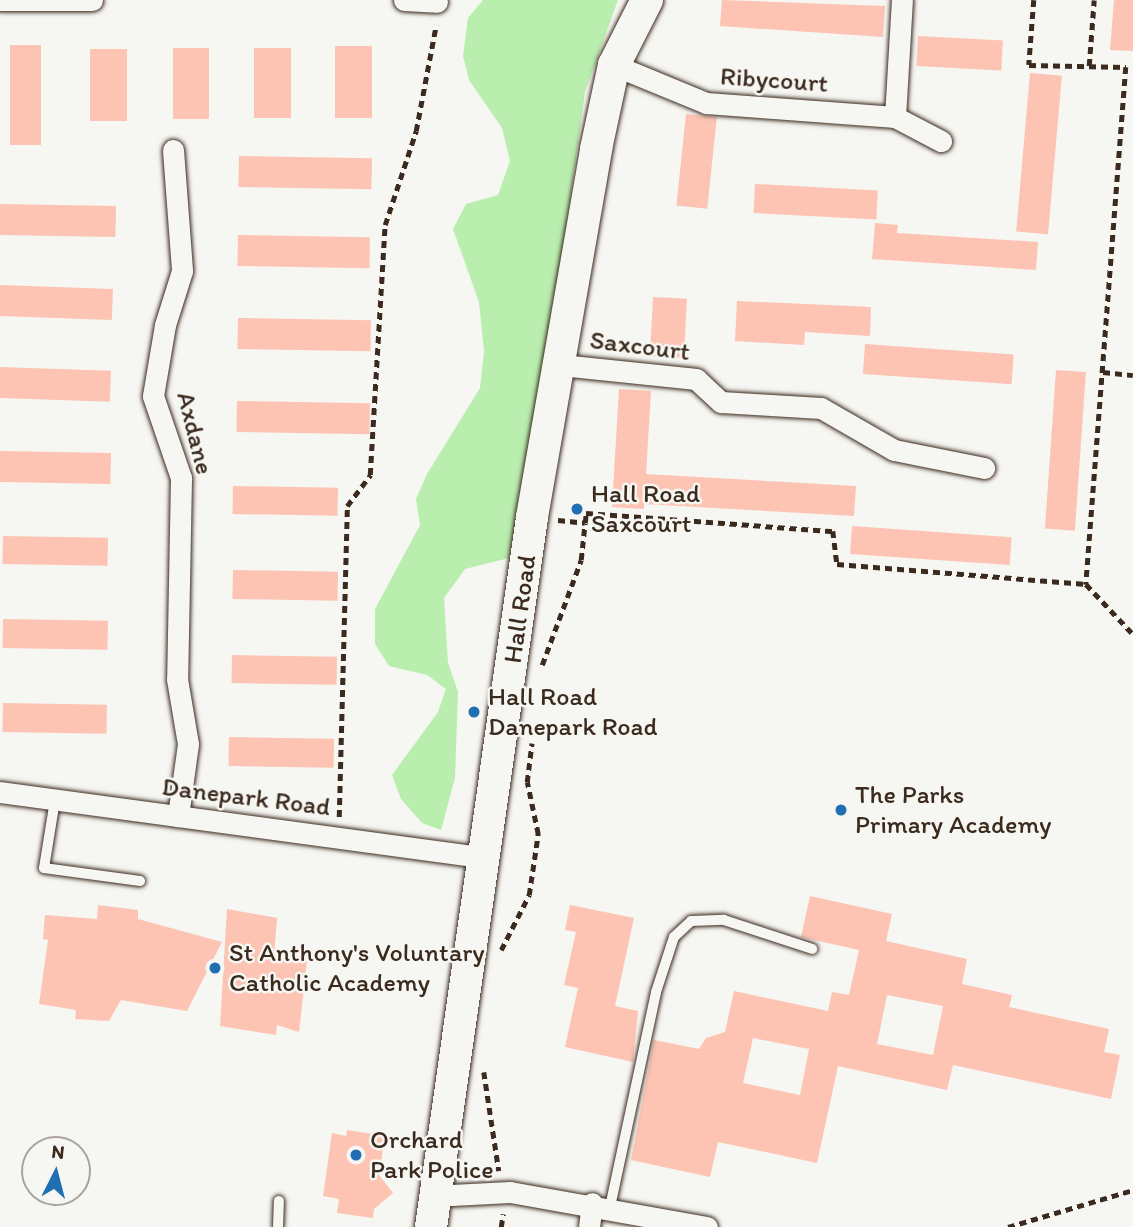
<!DOCTYPE html>
<html>
<head>
<meta charset="utf-8">
<style>
  body { margin:0 }
  #map { position:relative; width:1133px; height:1227px; overflow:hidden; background:#f6f6f2; font-family:Itim,sans-serif }
  div>[style] { position:absolute }
  .green>* { inset:0; background:#b9eeaf }
  .building>* { inset:0; background:#fdc4b3; transform-origin:0 0 }
  .path>* { height:4.5px; margin-top:-2.25px; transform-origin:0; background:repeating-linear-gradient(90deg,#3b2a1e 0 7px,transparent 0 12px) }
  .roads { filter:drop-shadow(0 0 2px #3b2a1e) drop-shadow(0 0 2px #3b2a1e) }
  .lane>* { height:10px; margin:-5px; padding:0 5px; transform-origin:5px; border-radius:5px; background:#f6f6f2 }
  .street>* { height:21px; margin:-10.5px; padding:0 10.5px; transform-origin:10.5px; border-radius:10.5px; background:#f6f6f2 }
  .secondary>* { height:32px; margin:-16px; padding:0 16px; transform-origin:16px; border-radius:16px; background:#f6f6f2 }
  .dots>* { width:19px; height:19px; translate:-50% -50%; box-sizing:border-box; border:4px solid #f6f6f2; border-radius:50% }
  span { translate:-50% -50%; white-space:nowrap; text-align:center; line-height:1.15; -webkit-text-stroke:5px #f6f6f2; paint-order:stroke }
  .street-label { font-size:26px; color:#3b2a1e }
  .poi-label { font-size:26px; color:#3b2a1e }
  .left { translate:0 -50%; text-align:left }
  .north { position:absolute; left:21px; top:1136px; width:70px; height:70px; box-sizing:border-box; background:#f6f6f2; border:2px solid #aba49d; border-radius:50%; rotate:6deg; font-size:19px; font-weight:700; line-height:28px; text-align:center; color:#3b2a1e }
  .north::after { content:''; display:block; margin:auto; width:24px; height:32px; background:#1f6fb2; clip-path:polygon(50% 0,100% 100%,50% 72%,0 100%) }
</style>
</head>
<body>
<div id="map">
  <div class="green">
    <div style="clip-path:polygon(483px 0,618px 0,585px 92px,551px 336px,509px 558px,465px 569px,444px 598px,448px 663px,458px 692px,455px 778px,441px 830px,422px 823px,401px 799px,392px 775px,438px 712px,446px 689px,427px 675px,389px 666px,375px 644px,375px 609px,420px 525px,416px 499px,427px 474px,480px 388px,484px 351px,479px 302px,453px 229px,466px 204px,498px 195px,510px 161px,502px 128px,469px 80px,463px 56px,468px 18px)"></div>
  </div>
  <div class="building">
    <div style="clip-path:polygon(722px 0,885px 6px,883px 37px,720px 26px)"></div>
    <div style="clip-path:polygon(1114px 0,1133px 0,1133px 51px,1110px 50px)"></div>
    <div style="left:918px;top:36px;width:85px;height:30px;rotate:3deg"></div>
    <div style="left:10px;top:45px;width:31px;height:100px"></div>
    <div style="left:335px;top:46px;width:37px;height:72px"></div>
    <div style="left:173px;top:48px;width:36px;height:71px"></div>
    <div style="left:291px;top:48px;width:70px;height:37px;rotate:90deg"></div>
    <div style="left:90px;top:49px;width:37px;height:72px"></div>
    <div style="left:1030px;top:73px;width:32px;height:159px;rotate:5deg"></div>
    <div style="left:686px;top:114px;width:31px;height:92px;rotate:6deg"></div>
    <div style="left:239px;top:156px;width:133px;height:31px;rotate:1deg"></div>
    <div style="left:755px;top:184px;width:123px;height:29px;rotate:3deg"></div>
    <div style="left:0;top:204px;width:116px;height:31px;rotate:1deg"></div>
    <div style="clip-path:polygon(875px 223px,898px 225px,897px 233px,1038px 242px,1036px 270px,872px 259px)"></div>
    <div style="left:238px;top:235px;width:132px;height:31px;rotate:1deg"></div>
    <div style="left:0;top:285px;width:113px;height:31px;rotate:2deg"></div>
    <div style="left:653px;top:297px;width:34px;height:59px;rotate:3deg"></div>
    <div style="clip-path:polygon(737px 301px,871px 307px,870px 336px,805px 332px,804px 345px,735px 341px)"></div>
    <div style="left:238px;top:318px;width:133px;height:31px;rotate:1deg"></div>
    <div style="left:865px;top:344px;width:149px;height:30px;rotate:4deg"></div>
    <div style="left:0;top:367px;width:111px;height:31px;rotate:2deg"></div>
    <div style="left:1056px;top:370px;width:30px;height:159px;rotate:4deg"></div>
    <div style="clip-path:polygon(619px 389px,651px 391px,646px 474px,856px 486px,854px 516px,644px 504px,644px 509px,612px 507px)"></div>
    <div style="left:237px;top:401px;width:133px;height:31px;rotate:1deg"></div>
    <div style="left:0;top:451px;width:111px;height:31px;rotate:1deg"></div>
    <div style="left:233px;top:486px;width:105px;height:28px;rotate:1deg"></div>
    <div style="left:852px;top:526px;width:160px;height:28px;rotate:4deg"></div>
    <div style="left:3px;top:536px;width:105px;height:28px;rotate:1deg"></div>
    <div style="left:233px;top:570px;width:105px;height:29px;rotate:1deg"></div>
    <div style="left:3px;top:619px;width:105px;height:29px;rotate:1deg"></div>
    <div style="left:232px;top:655px;width:105px;height:28px;rotate:1deg"></div>
    <div style="left:3px;top:703px;width:104px;height:29px;rotate:1deg"></div>
    <div style="left:229px;top:737px;width:105px;height:29px;rotate:1deg"></div>
    <div style="clip-path:polygon(evenodd,810px 896px,892px 914px,886px 941px,967px 959px,962px 984px,1012px 995px,1009px 1007px,1109px 1029px,1104px 1052px,1120px 1055px,1111px 1099px,953px 1065px,947px 1090px,838px 1066px,817px 1163px,718px 1142px,710px 1177px,631px 1160px,654px 1040px,699px 1049px,706px 1038px,725px 1032px,734px 991px,828px 1011px,832px 992px,849px 995px,859px 950px,801px 937px,810px 896px,887px 995px,943px 1006px,933px 1055px,877px 1044px,887px 995px,810px 896px,753px 1038px,809px 1049px,800px 1095px,743px 1083px,753px 1038px)"></div>
    <div style="clip-path:polygon(98px 905px,138px 910px,138px 919px,222px 942px,187px 1011px,121px 1000px,109px 1021px,75px 1019px,76px 1010px,39px 1004px,48px 940px,43px 939px,45px 915px,97px 919px)"></div>
    <div style="clip-path:polygon(570px 905px,634px 918px,615px 1006px,638px 1011px,633px 1062px,565px 1047px,578px 988px,564px 985px,576px 932px,565px 930px)"></div>
    <div style="clip-path:polygon(227px 909px,277px 918px,274px 955px,307px 961px,299px 1032px,277px 1025px,276px 1035px,220px 1026px)"></div>
    <div style="clip-path:polygon(347px 1130px,385px 1136px,379px 1175px,393px 1193px,374px 1209px,373px 1218px,337px 1213px,339px 1199px,323px 1196px,332px 1133px,346px 1136px)"></div>
  </div>
  <div class="path">
    <div style="left:1034px;top:0;width:65px;rotate:94.4deg"></div>
    <div style="left:1029px;top:65px;width:97px;rotate:1.2deg"></div>
    <div style="left:1126px;top:67px;width:519px;rotate:94.42deg"></div>
    <div style="left:1086px;top:584px;width:69px;rotate:46.8deg"></div>
    <div style="left:1089px;top:66px;width:66px;rotate:-85.7deg"></div>
    <div style="left:1103px;top:372px;width:30px;rotate:6deg"></div>
    <div style="left:558px;top:520px;width:27px;rotate:6deg"></div>
    <div style="left:585px;top:523px;width:10px;rotate:-84deg"></div>
    <div style="left:586px;top:513px;width:248px;rotate:4.2deg"></div>
    <div style="left:833px;top:531px;width:33px;rotate:83deg"></div>
    <div style="left:837px;top:564px;width:250px;rotate:4.6deg"></div>
    <div style="left:542px;top:665px;width:112px;rotate:-69.6deg"></div>
    <div style="left:581px;top:560px;width:37px;rotate:-84deg"></div>
    <div style="left:339px;top:817px;width:311px;rotate:-88.5deg"></div>
    <div style="left:347px;top:506px;width:39px;rotate:-53deg"></div>
    <div style="left:370px;top:475px;width:250px;rotate:-86.6deg"></div>
    <div style="left:385px;top:225px;width:99px;rotate:-71.7deg"></div>
    <div style="left:416px;top:131px;width:108px;rotate:-79.3deg"></div>
    <div style="left:501px;top:950px;width:62px;rotate:-63deg"></div>
    <div style="left:529px;top:895px;width:62px;rotate:-81.6deg"></div>
    <div style="left:538px;top:834px;width:53px;rotate:-101.9deg"></div>
    <div style="left:527px;top:782px;width:39px;rotate:-83deg"></div>
    <div style="left:484px;top:1072px;width:100px;rotate:81.4deg"></div>
    <div style="left:501px;top:1227px;width:13px;rotate:-81deg"></div>
    <div style="left:1008px;top:1227px;width:130px;rotate:-16.5deg"></div>
  </div>
  <div class="roads">
    <div class="lane">
      <div style="left:55px;top:800px;width:69px;rotate:99.2deg"></div>
      <div style="left:44px;top:868px;width:97px;rotate:7.7deg"></div>
      <div style="left:610px;top:1207px;width:220px;rotate:-77.9deg"></div>
      <div style="left:656px;top:992px;width:58px;rotate:-71.9deg"></div>
      <div style="left:674px;top:937px;width:23px;rotate:-43deg"></div>
      <div style="left:691px;top:921px;width:33px;rotate:-2deg"></div>
      <div style="left:724px;top:920px;width:93px;rotate:18.2deg"></div>
      <div style="left:278px;top:1227px;width:26px;rotate:-88deg"></div>
    </div>
    <div class="street">
      <div style="left:0;top:0;width:92px"></div>
      <div style="left:404px;top:0;width:33px;rotate:3deg"></div>
      <div style="left:614px;top:65px;width:100px;rotate:22.4deg"></div>
      <div style="left:706px;top:103px;width:190px;rotate:4.2deg"></div>
      <div style="left:895px;top:117px;width:52px;rotate:27.6deg"></div>
      <div style="left:895px;top:117px;width:117px;rotate:-86.6deg"></div>
      <div style="left:173px;top:150px;width:121px;rotate:85.7deg"></div>
      <div style="left:182px;top:271px;width:57px;rotate:107.5deg"></div>
      <div style="left:165px;top:325px;width:72px;rotate:99.6deg"></div>
      <div style="left:153px;top:396px;width:87px;rotate:71.1deg"></div>
      <div style="left:181px;top:478px;width:201px;rotate:91.1deg"></div>
      <div style="left:177px;top:679px;width:66px;rotate:80.4deg"></div>
      <div style="left:188px;top:744px;width:73px;rotate:97.9deg"></div>
      <div style="left:561px;top:365px;width:136px;rotate:5.9deg"></div>
      <div style="left:696px;top:379px;width:34px;rotate:43deg"></div>
      <div style="left:721px;top:402px;width:100px;rotate:3.4deg"></div>
      <div style="left:821px;top:408px;width:84px;rotate:29.9deg"></div>
      <div style="left:894px;top:450px;width:92px;rotate:11.3deg"></div>
      <div style="left:0;top:792px;width:490px;rotate:7.7deg"></div>
      <div style="left:432px;top:1196px;width:78px;rotate:-2.9deg"></div>
      <div style="left:510px;top:1192px;width:200px;rotate:10.1deg"></div>
      <div style="left:589px;top:1227px;width:24px;rotate:-83deg"></div>
    </div>
    <div class="secondary">
      <div style="left:431px;top:1227px;width:717px;rotate:-81.9deg"></div>
      <div style="left:532px;top:517px;width:374px;rotate:-80.1deg"></div>
      <div style="left:596px;top:149px;width:86px;rotate:-77.9deg"></div>
      <div style="left:614px;top:65px;width:73px;rotate:-63.1deg"></div>
    </div>
  </div>
  <div class="dots">
    <div style="left:577px;top:509px;background:#1f6fb2"></div>
    <div style="left:474px;top:712px;background:#1f6fb2"></div>
    <div style="left:841px;top:810px;background:#1f6fb2"></div>
    <div style="left:215px;top:968px;background:#1f6fb2"></div>
    <div style="left:356px;top:1155px;background:#1f6fb2"></div>
  </div>
  <div class="street-label">
    <span style="left:774px;top:80px;rotate:4deg">Ribycourt</span>
    <span style="left:640px;top:346px;rotate:7deg">Saxcourt</span>
    <span style="left:195px;top:433px;rotate:76deg">Axdane</span>
    <span style="left:520px;top:609px;rotate:-82deg">Hall Road</span>
    <span style="left:246px;top:797px;rotate:7deg">Danepark Road</span>
  </div>
  <div class="poi-label">
    <span class="left" style="left:591px;top:509px">Hall Road<br>Saxcourt</span>
    <span class="left" style="left:488px;top:712px">Hall Road<br>Danepark Road</span>
    <span class="left" style="left:855px;top:810px">The Parks<br>Primary Academy</span>
    <span class="left" style="left:229px;top:968px">St Anthony's Voluntary<br>Catholic Academy</span>
    <span class="left" style="left:370px;top:1155px">Orchard<br>Park Police</span>
  </div>
  <div class="north">N</div>
</div>
</body>
</html>
